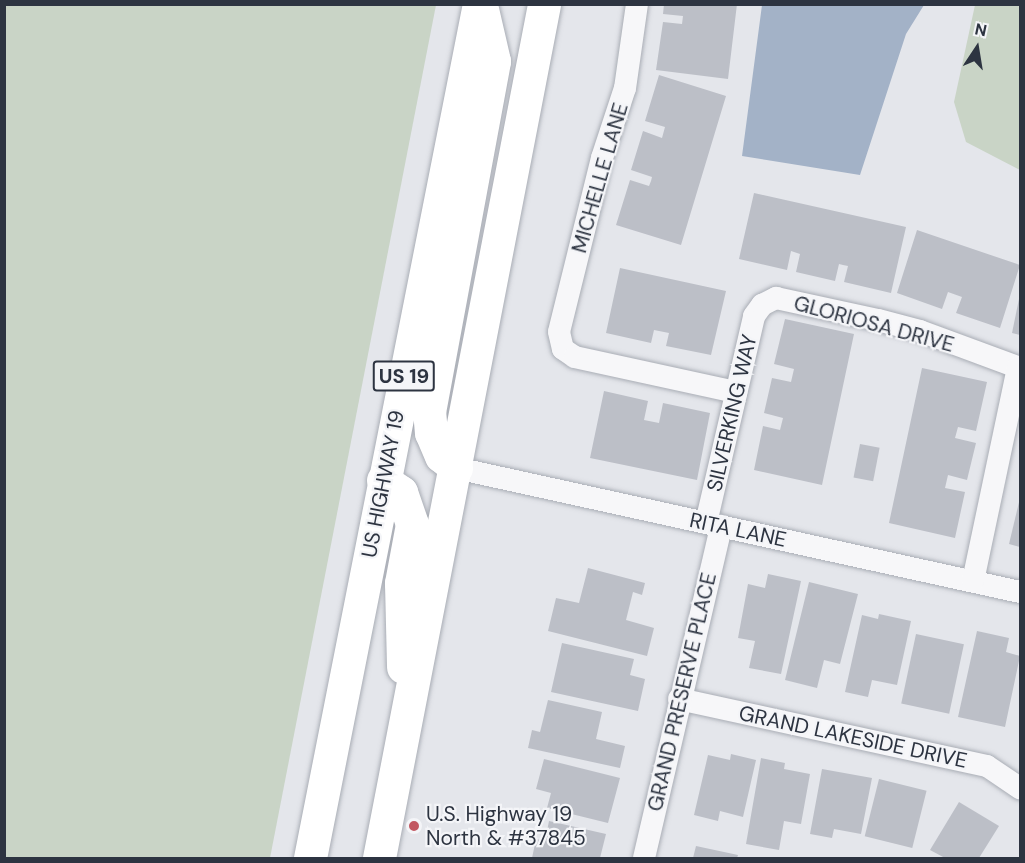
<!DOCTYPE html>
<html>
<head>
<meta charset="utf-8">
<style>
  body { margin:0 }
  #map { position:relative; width:1025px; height:863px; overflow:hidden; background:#e4e6eb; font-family:"DM Sans",sans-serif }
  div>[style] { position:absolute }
  .green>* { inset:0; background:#c9d4c6 }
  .water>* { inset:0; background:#a3b2c7 }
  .building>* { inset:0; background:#bcbfc7; transform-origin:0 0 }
  .roads { filter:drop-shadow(0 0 2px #a9adb5) drop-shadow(0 0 2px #a9adb5) }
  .minor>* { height:22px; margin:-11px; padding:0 11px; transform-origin:11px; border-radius:11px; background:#f7f7f9 }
  .highway>* { height:33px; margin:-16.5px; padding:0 16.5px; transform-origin:16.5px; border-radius:16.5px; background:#fff }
  .dots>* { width:16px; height:16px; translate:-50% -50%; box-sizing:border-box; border:3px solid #f4f5f8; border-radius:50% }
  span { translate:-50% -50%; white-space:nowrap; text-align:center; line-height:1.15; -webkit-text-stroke:4.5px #f4f5f8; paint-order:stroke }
  .shield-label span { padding:2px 4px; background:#f4f5f8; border:2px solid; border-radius:4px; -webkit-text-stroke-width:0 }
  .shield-label { font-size:20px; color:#2d3441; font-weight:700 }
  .street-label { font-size:21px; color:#2d3441 }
  .poi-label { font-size:21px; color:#2d3441 }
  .left { translate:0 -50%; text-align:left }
  .frame { position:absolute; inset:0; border:6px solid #2d3441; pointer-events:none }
  .north { position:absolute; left:947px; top:18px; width:60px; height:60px; -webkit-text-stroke:4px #f4f5f8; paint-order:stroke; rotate:12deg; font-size:16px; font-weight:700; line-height:24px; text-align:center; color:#2d3441 }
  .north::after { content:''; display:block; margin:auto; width:21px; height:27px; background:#2d3441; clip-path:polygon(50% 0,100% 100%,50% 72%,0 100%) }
</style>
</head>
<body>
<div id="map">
  <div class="green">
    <div style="clip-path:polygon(5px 4px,436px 5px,270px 858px,5px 858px)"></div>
    <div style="clip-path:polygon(975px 5px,1020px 5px,1020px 170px,966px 142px,954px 102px)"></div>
  </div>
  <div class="water">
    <div style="clip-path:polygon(762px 5px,924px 5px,906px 34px,860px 175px,742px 156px)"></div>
  </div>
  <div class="building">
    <div style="clip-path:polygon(664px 4px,737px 4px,728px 79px,656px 70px,663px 22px,682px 24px,683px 16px,663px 14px)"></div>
    <div style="clip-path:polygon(659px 75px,726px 96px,681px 245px,616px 225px,630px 180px,649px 186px,651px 181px,652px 177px,631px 170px,643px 131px,662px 138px,665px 127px,645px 121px)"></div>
    <div style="clip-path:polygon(754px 193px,906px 227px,891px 293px,844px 282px,848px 266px,843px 265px,839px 264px,835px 281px,796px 272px,800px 254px,791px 251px,787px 270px,739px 259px)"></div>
    <div style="clip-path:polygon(917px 230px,1020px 265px,1000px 328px,956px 313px,962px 297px,948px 292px,942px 309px,897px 293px)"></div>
    <div style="clip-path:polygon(620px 268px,726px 291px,711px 355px,666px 346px,669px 333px,654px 330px,651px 343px,606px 333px)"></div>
    <div style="clip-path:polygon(1019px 299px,1020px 299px,1020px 335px,1012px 333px)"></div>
    <div style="clip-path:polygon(785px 319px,854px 334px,822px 485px,754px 470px,763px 426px,780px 430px,783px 418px,764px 413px,772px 378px,791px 382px,794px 369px,774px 364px)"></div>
    <div style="clip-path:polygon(922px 368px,987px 382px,976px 431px,958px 427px,955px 438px,976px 443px,967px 480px,948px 475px,945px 488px,965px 492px,955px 538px,889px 523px)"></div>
    <div style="clip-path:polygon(604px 391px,648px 401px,644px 420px,659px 423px,663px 403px,710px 413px,697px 480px,590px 458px)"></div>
    <div style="left:860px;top:444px;width:20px;height:34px;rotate:11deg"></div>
    <div style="clip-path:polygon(1020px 498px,1020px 547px,1009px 544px)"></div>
    <div style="clip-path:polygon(588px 568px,645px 583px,642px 595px,633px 592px,626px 620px,654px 628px,647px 656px,548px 631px,556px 598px,579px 603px)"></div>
    <div style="clip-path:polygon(768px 574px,801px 581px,781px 674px,749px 668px,755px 641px,738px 638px,748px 584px,765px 588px)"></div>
    <div style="clip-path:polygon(809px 582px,858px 594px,840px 664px,824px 660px,817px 688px,785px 680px)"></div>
    <div style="clip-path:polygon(879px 614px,911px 621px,897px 685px,872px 680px,868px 697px,845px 692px,862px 615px,878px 619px)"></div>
    <div style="clip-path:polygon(977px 631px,1009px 638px,1006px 652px,1020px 656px,1005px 727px,958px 717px)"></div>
    <div style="left:916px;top:634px;width:49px;height:71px;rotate:12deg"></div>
    <div style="clip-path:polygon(562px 643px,634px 659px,630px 675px,645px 679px,638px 711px,551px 692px)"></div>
    <div style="clip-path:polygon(548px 700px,602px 712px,596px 739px,625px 746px,620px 768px,528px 748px,532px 730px,540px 732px)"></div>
    <div style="clip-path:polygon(731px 754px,756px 760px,743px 817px,720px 811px,718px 821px,694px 815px,708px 755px,730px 760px)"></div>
    <div style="clip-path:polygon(761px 758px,785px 763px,784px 769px,810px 774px,801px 824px,784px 821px,779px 850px,746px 844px)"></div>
    <div style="clip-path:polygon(544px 759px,620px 778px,608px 823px,547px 808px,551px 793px,536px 789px)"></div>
    <div style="clip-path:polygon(822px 769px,872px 778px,861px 834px,834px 829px,832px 838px,810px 834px)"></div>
    <div style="left:879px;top:779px;width:49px;height:59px;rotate:14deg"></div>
    <div style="clip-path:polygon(959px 802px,999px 826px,979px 858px,945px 858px,930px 850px)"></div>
    <div style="clip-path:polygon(549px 821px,606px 834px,600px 858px,532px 858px,536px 839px,545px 841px)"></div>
    <div style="clip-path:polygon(696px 846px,738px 855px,737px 858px,693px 858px)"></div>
  </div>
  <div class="roads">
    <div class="minor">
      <div style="left:637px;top:4px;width:85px;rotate:98.1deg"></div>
      <div style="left:625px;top:88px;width:74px;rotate:108.2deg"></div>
      <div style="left:602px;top:158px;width:179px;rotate:103.9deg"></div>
      <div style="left:559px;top:332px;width:17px;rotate:77deg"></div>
      <div style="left:563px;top:349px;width:14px;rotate:34deg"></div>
      <div style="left:575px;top:357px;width:165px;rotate:12.3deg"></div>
      <div style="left:456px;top:468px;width:577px;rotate:12.4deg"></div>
      <div style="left:706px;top:523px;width:212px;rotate:-76.9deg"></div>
      <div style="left:754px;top:316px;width:14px;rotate:-54deg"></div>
      <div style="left:762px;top:305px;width:16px;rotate:-27deg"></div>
      <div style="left:776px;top:298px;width:104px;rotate:12.2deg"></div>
      <div style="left:878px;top:320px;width:43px;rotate:14.7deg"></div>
      <div style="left:920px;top:331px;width:107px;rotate:20.3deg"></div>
      <div style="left:973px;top:581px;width:218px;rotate:-78.1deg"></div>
      <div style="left:679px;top:699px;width:315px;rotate:12.3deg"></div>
      <div style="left:987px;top:766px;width:40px;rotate:34deg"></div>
      <div style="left:644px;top:858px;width:341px;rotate:-76.9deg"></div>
    </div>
    <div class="highway">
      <div style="left:456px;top:468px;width:19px;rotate:-141deg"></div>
      <div style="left:441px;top:456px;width:25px;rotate:-113deg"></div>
      <div style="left:431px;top:433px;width:21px;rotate:-95deg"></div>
      <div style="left:429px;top:412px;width:357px;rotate:-79.5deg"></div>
      <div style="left:494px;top:61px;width:53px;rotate:-103deg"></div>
      <div style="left:383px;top:480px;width:22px;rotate:34deg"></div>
      <div style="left:401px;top:492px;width:34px;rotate:71deg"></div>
      <div style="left:412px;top:524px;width:60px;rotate:100.6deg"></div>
      <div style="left:401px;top:583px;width:84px;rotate:88.6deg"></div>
      <div style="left:310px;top:858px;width:871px;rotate:-78.81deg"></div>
      <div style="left:379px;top:858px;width:870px;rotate:-79.06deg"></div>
    </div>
  </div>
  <div class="dots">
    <div style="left:414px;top:826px;background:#c25761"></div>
  </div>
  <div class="shield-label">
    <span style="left:404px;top:376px">US 19</span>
  </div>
  <div class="street-label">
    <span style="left:600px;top:178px;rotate:-74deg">MICHELLE LANE</span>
    <span style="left:874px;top:324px;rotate:15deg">GLORIOSA DRIVE</span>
    <span style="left:732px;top:413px;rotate:-77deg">SILVERKING WAY</span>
    <span style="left:383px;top:484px;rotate:-79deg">US HIGHWAY 19</span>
    <span style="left:738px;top:530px;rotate:12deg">RITA LANE</span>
    <span style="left:682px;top:692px;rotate:-77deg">GRAND PRESERVE PLACE</span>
    <span style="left:853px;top:737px;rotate:12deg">GRAND LAKESIDE DRIVE</span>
  </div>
  <div class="poi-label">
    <span class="left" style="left:426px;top:826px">U.S. Highway 19<br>North &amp; #37845</span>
  </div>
  <div class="frame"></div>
  <div class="north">N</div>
</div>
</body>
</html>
